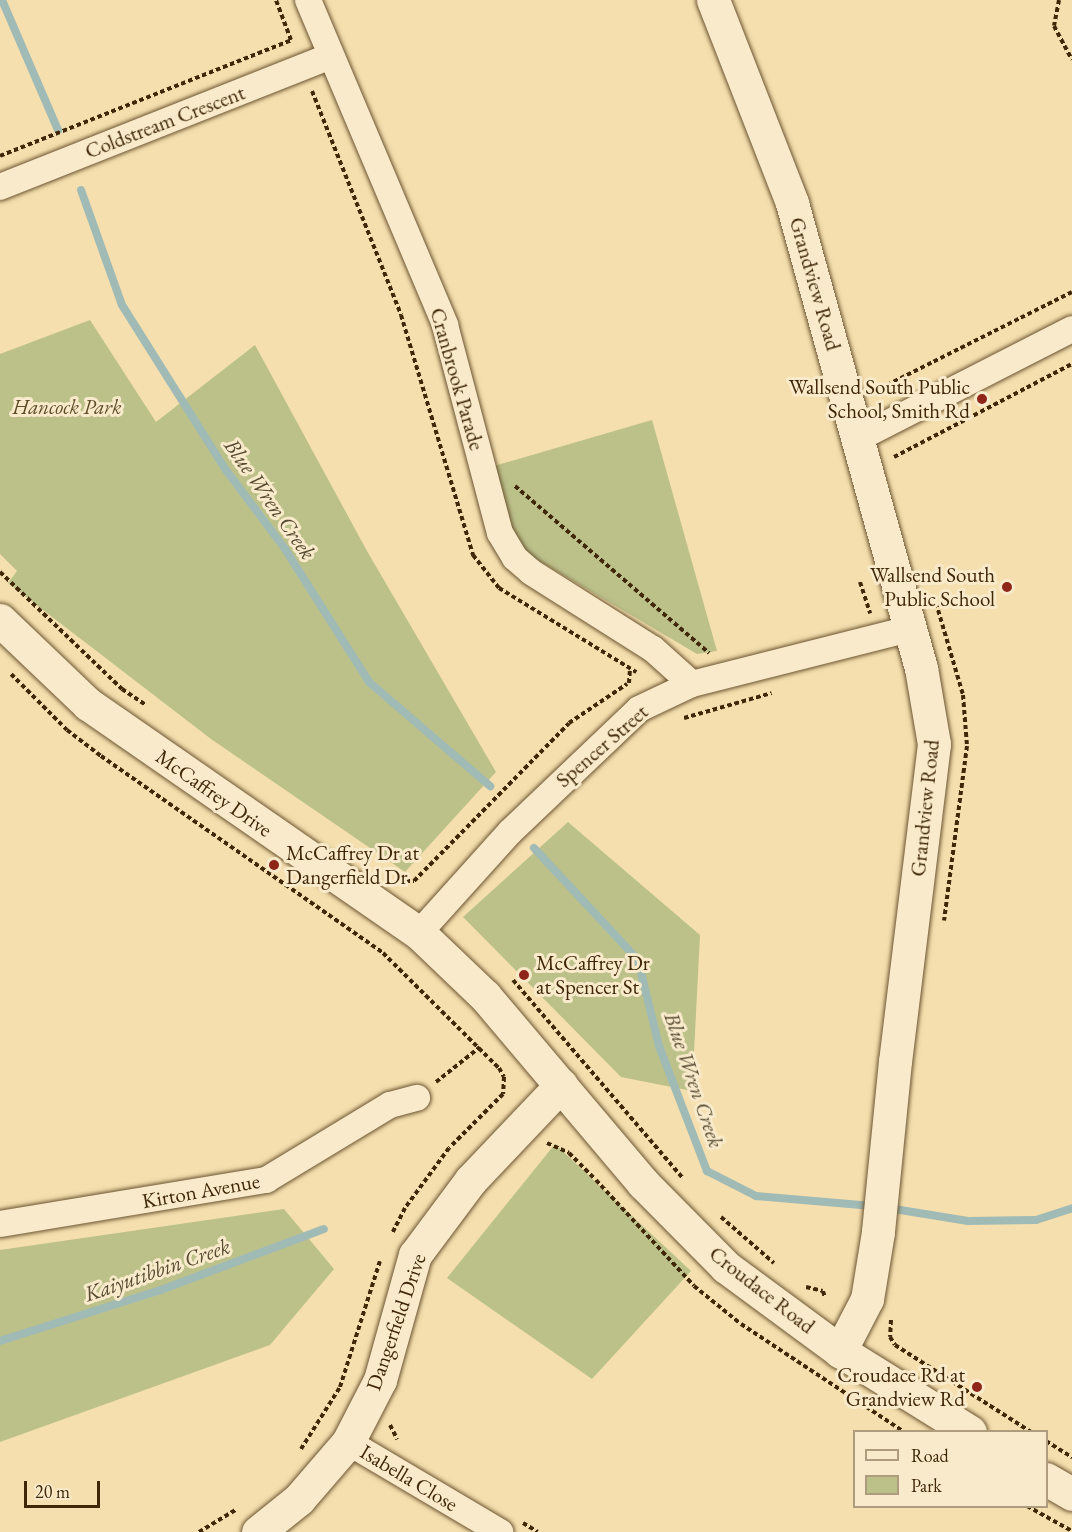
<!DOCTYPE html>
<html>
<head>
<meta charset="utf-8">
<style>
  body { margin:0 }
  #map { position:relative; width:1072px; height:1532px; overflow:hidden; background:#f5dfae; font-family:"EB Garamond",serif }
  div>[style] { position:absolute }
  .green>* { inset:0; background:#bcc18a }
  .stream>* { height:8px; margin:-4px; padding:0 4px; transform-origin:4px; border-radius:4px; background:#a0bab5 }
  .path>* { height:4px; margin-top:-2px; transform-origin:0; background:repeating-linear-gradient(90deg,#3f2708 0 4.5px,transparent 0 7.5px) }
  .roads { filter:drop-shadow(0 0 2px #6c5532) drop-shadow(0 0 2px #6c5532) }
  .street>* { height:26px; margin:-13px; padding:0 13px; transform-origin:13px; border-radius:13px; background:#f8eaca }
  .secondary>* { height:33px; margin:-16.5px; padding:0 16.5px; transform-origin:16.5px; border-radius:16.5px; background:#f8eaca }
  .dots>* { width:16px; height:16px; translate:-50% -50%; box-sizing:border-box; border:3px solid #f8eaca; border-radius:50% }
  span { translate:-50% -50%; white-space:nowrap; text-align:center; line-height:1.15; -webkit-text-stroke:6px #f8eaca; paint-order:stroke }
  .street-label { font-size:21px; color:#3f2708 }
  .poi-label { font-size:21px; color:#3f2708 }
  .right { translate:-100% -50%; text-align:right }
  .left { translate:0 -50%; text-align:left }
  .park-label { font-size:21px; color:#5e4e28; font-style:italic }
  .water-label { font-size:22px; color:#574c33; font-style:italic }
  .legend { position:absolute; left:853px; top:1430px; width:195px; height:78px; box-sizing:border-box; background:#f8eaca; border:2px solid #ae9c7c; margin:0; padding:8px 10px; list-style:none; font-size:18px; color:#3f2708 }
  .legend li { display:flex; align-items:center; gap:12px; height:30px }
  .legend b { width:30px; border:2px solid #ae9c7c }
  .scale { position:absolute; left:24px; top:1481px; width:76px; height:27px; box-sizing:border-box; border:3px solid #3f2708; border-top:0; padding-left:8px; font-size:18px; line-height:21px; white-space:nowrap; color:#3f2708; -webkit-text-stroke:4px #f8eaca; paint-order:stroke }
</style>
</head>
<body>
<div id="map">
  <div class="green">
    <div style="clip-path:polygon(90px 320px,156px 422px,255px 345px,367px 551px,496px 772px,405px 872px,211px 739px,8px 583px,17px 571px,0 554px,0 354px)"></div>
    <div style="clip-path:polygon(652px 420px,717px 651px,697px 654px,526px 553px,512px 532px,494px 466px)"></div>
    <div style="clip-path:polygon(568px 822px,700px 935px,692px 1091px,621px 1077px,463px 917px)"></div>
    <div style="clip-path:polygon(555px 1144px,691px 1271px,592px 1379px,447px 1278px)"></div>
    <div style="clip-path:polygon(284px 1209px,334px 1269px,270px 1345px,0 1442px,0 1250px)"></div>
  </div>
  <div class="stream">
    <div style="left:2px;top:0;width:142px;rotate:66.7deg"></div>
    <div style="left:81px;top:190px;width:122px;rotate:70.4deg"></div>
    <div style="left:122px;top:305px;width:195px;rotate:57.8deg"></div>
    <div style="left:226px;top:470px;width:99px;rotate:53.2deg"></div>
    <div style="left:285px;top:549px;width:157px;rotate:57.7deg"></div>
    <div style="left:369px;top:682px;width:160px;rotate:40.7deg"></div>
    <div style="left:534px;top:848px;width:153px;rotate:47.1deg"></div>
    <div style="left:638px;top:960px;width:89px;rotate:76.3deg"></div>
    <div style="left:659px;top:1046px;width:134px;rotate:69deg"></div>
    <div style="left:707px;top:1171px;width:55px;rotate:27deg"></div>
    <div style="left:756px;top:1196px;width:117px;rotate:4.9deg"></div>
    <div style="left:888px;top:1208px;width:81px;rotate:9.2deg"></div>
    <div style="left:968px;top:1221px;width:68px;rotate:-0.8deg"></div>
    <div style="left:1036px;top:1220px;width:38px;rotate:-18deg"></div>
    <div style="left:0;top:1341px;width:166px;rotate:-17.6deg"></div>
    <div style="left:158px;top:1291px;width:177px;rotate:-20.5deg"></div>
  </div>
  <div class="path">
    <div style="left:1059px;top:0;width:26px;rotate:101deg"></div>
    <div style="left:1054px;top:26px;width:38px;rotate:62deg"></div>
    <div style="left:312px;top:91px;width:241px;rotate:68.3deg"></div>
    <div style="left:401px;top:315px;width:251px;rotate:73.3deg"></div>
    <div style="left:473px;top:555px;width:42px;rotate:51.8deg"></div>
    <div style="left:499px;top:588px;width:161px;rotate:31.5deg"></div>
    <div style="left:0;top:156px;width:313px;rotate:-21.7deg"></div>
    <div style="left:291px;top:40px;width:43px;rotate:-110.6deg"></div>
    <div style="left:873px;top:385px;width:14px"></div>
    <div style="left:887px;top:385px;width:207px;rotate:-26.7deg"></div>
    <div style="left:894px;top:457px;width:201px;rotate:-27.6deg"></div>
    <div style="left:515px;top:486px;width:256px;rotate:40.7deg"></div>
    <div style="left:0;top:572px;width:169px;rotate:43.8deg"></div>
    <div style="left:122px;top:689px;width:29px;rotate:34deg"></div>
    <div style="left:860px;top:582px;width:33px;rotate:72deg"></div>
    <div style="left:936px;top:603px;width:96px;rotate:73.6deg"></div>
    <div style="left:963px;top:695px;width:51px;rotate:85.5deg"></div>
    <div style="left:967px;top:746px;width:176px;rotate:97.5deg"></div>
    <div style="left:11px;top:674px;width:79px;rotate:45deg"></div>
    <div style="left:67px;top:730px;width:43px;rotate:37.4deg"></div>
    <div style="left:101px;top:756px;width:344px;rotate:34.9deg"></div>
    <div style="left:383px;top:953px;width:163px;rotate:44.8deg"></div>
    <div style="left:499px;top:1068px;width:10px;rotate:61deg"></div>
    <div style="left:504px;top:1077px;width:17px;rotate:93deg"></div>
    <div style="left:503px;top:1094px;width:76px;rotate:135deg"></div>
    <div style="left:449px;top:1148px;width:74px;rotate:126.3deg"></div>
    <div style="left:405px;top:1208px;width:27px;rotate:117deg"></div>
    <div style="left:629px;top:683px;width:14px;rotate:-86deg"></div>
    <div style="left:684px;top:718px;width:91px;rotate:-15.9deg"></div>
    <div style="left:398px;top:881px;width:16px"></div>
    <div style="left:414px;top:881px;width:221px;rotate:-45.5deg"></div>
    <div style="left:569px;top:723px;width:70px;rotate:-33.9deg"></div>
    <div style="left:513px;top:980px;width:260px;rotate:49.4deg"></div>
    <div style="left:436px;top:1082px;width:56px;rotate:-38.5deg"></div>
    <div style="left:547px;top:1143px;width:24px;rotate:24deg"></div>
    <div style="left:569px;top:1153px;width:38px;rotate:45deg"></div>
    <div style="left:596px;top:1180px;width:144px;rotate:47.2deg"></div>
    <div style="left:694px;top:1286px;width:60px;rotate:39deg"></div>
    <div style="left:741px;top:1324px;width:196px;rotate:33.5deg"></div>
    <div style="left:721px;top:1217px;width:70px;rotate:41deg"></div>
    <div style="left:806px;top:1287px;width:17px;rotate:13deg"></div>
    <div style="left:823px;top:1291px;width:7px;rotate:74deg"></div>
    <div style="left:891px;top:1320px;width:17px;rotate:93deg"></div>
    <div style="left:890px;top:1337px;width:9px;rotate:58deg"></div>
    <div style="left:895px;top:1345px;width:161px;rotate:32.6deg"></div>
    <div style="left:390px;top:1425px;width:16px;rotate:63deg"></div>
    <div style="left:1046px;top:1441px;width:31px;rotate:32deg"></div>
    <div style="left:301px;top:1449px;width:73px;rotate:-57.8deg"></div>
    <div style="left:340px;top:1387px;width:132px;rotate:-72.4deg"></div>
    <div style="left:1027px;top:1506px;width:51px;rotate:29.1deg"></div>
    <div style="left:523px;top:1523px;width:17px;rotate:31deg"></div>
    <div style="left:199px;top:1532px;width:44px;rotate:-31.2deg"></div>
  </div>
  <div class="roads">
    <div class="street">
      <div style="left:308px;top:0;width:353px;rotate:67.1deg"></div>
      <div style="left:445px;top:325px;width:215px;rotate:75.2deg"></div>
      <div style="left:500px;top:533px;width:29px;rotate:59deg"></div>
      <div style="left:515px;top:558px;width:21px;rotate:41deg"></div>
      <div style="left:531px;top:572px;width:144px;rotate:32.3deg"></div>
      <div style="left:653px;top:649px;width:52px;rotate:41.9deg"></div>
      <div style="left:0;top:187px;width:354px;rotate:-21.6deg"></div>
      <div style="left:859px;top:438px;width:239px;rotate:-27.1deg"></div>
      <div style="left:419px;top:933px;width:136px;rotate:-48deg"></div>
      <div style="left:510px;top:832px;width:178px;rotate:-43.6deg"></div>
      <div style="left:639px;top:709px;width:59px;rotate:-25.3deg"></div>
      <div style="left:692px;top:684px;width:225px;rotate:-14.2deg"></div>
      <div style="left:0;top:1224px;width:270px;rotate:-9.4deg"></div>
      <div style="left:266px;top:1180px;width:145px;rotate:-31.2deg"></div>
      <div style="left:390px;top:1105px;width:28px;rotate:-15deg"></div>
      <div style="left:348px;top:1442px;width:177px;rotate:30.6deg"></div>
    </div>
    <div class="secondary">
      <div style="left:713px;top:0;width:218px;rotate:68.7deg"></div>
      <div style="left:792px;top:203px;width:483px;rotate:74.5deg"></div>
      <div style="left:921px;top:668px;width:77px;rotate:80.3deg"></div>
      <div style="left:934px;top:744px;width:319px;rotate:97deg"></div>
      <div style="left:895px;top:1061px;width:172px;rotate:95.7deg"></div>
      <div style="left:878px;top:1232px;width:68px;rotate:99.3deg"></div>
      <div style="left:867px;top:1299px;width:59px;rotate:117.4deg"></div>
      <div style="left:0;top:620px;width:122px;rotate:43.7deg"></div>
      <div style="left:88px;top:704px;width:402px;rotate:34.7deg"></div>
      <div style="left:419px;top:933px;width:91px;rotate:43.7deg"></div>
      <div style="left:485px;top:996px;width:245px;rotate:49.8deg"></div>
      <div style="left:643px;top:1183px;width:118px;rotate:45.3deg"></div>
      <div style="left:726px;top:1267px;width:142px;rotate:36.4deg"></div>
      <div style="left:840px;top:1351px;width:153px;rotate:31.9deg"></div>
      <div style="left:1046px;top:1479px;width:30px;rotate:30deg"></div>
      <div style="left:258px;top:1532px;width:53px;rotate:-38.8deg"></div>
      <div style="left:299px;top:1499px;width:75px;rotate:-49.3deg"></div>
      <div style="left:348px;top:1442px;width:70px;rotate:-62.7deg"></div>
      <div style="left:380px;top:1380px;width:130px;rotate:-74.4deg"></div>
      <div style="left:415px;top:1255px;width:94px;rotate:-53.3deg"></div>
      <div style="left:471px;top:1180px;width:131px;rotate:-46.5deg"></div>
    </div>
  </div>
  <div class="dots">
    <div style="left:982px;top:399px;background:#8f2418"></div>
    <div style="left:1007px;top:587px;background:#8f2418"></div>
    <div style="left:274px;top:865px;background:#8f2418"></div>
    <div style="left:524px;top:975px;background:#8f2418"></div>
    <div style="left:977px;top:1387px;background:#8f2418"></div>
  </div>
  <div class="street-label">
    <span style="left:165px;top:122px;rotate:-21deg">Coldstream Crescent</span>
    <span style="left:815px;top:284px;rotate:74deg">Grandview Road</span>
    <span style="left:457px;top:379px;rotate:74deg">Cranbrook Parade</span>
    <span style="left:602px;top:746px;rotate:-41deg">Spencer Street</span>
    <span style="left:214px;top:793px;rotate:35deg">McCaffrey Drive</span>
    <span style="left:925px;top:808px;rotate:-84deg">Grandview Road</span>
    <span style="left:201px;top:1191px;rotate:-10deg">Kirton Avenue</span>
    <span style="left:762px;top:1290px;rotate:38deg">Croudace Road</span>
    <span style="left:396px;top:1322px;rotate:-71deg">Dangerfield Drive</span>
    <span style="left:409px;top:1478px;rotate:31deg">Isabella Close</span>
  </div>
  <div class="poi-label">
    <span class="right" style="left:970px;top:399px">Wallsend South Public<br>School, Smith Rd</span>
    <span class="right" style="left:995px;top:587px">Wallsend South<br>Public School</span>
    <span class="left" style="left:286px;top:865px">McCaffrey Dr at<br>Dangerfield Dr</span>
    <span class="left" style="left:536px;top:975px">McCaffrey Dr<br>at Spencer St</span>
    <span class="right" style="left:965px;top:1387px">Croudace Rd at<br>Grandview Rd</span>
  </div>
  <div class="park-label">
    <span style="left:67px;top:407px">Hancock Park</span>
  </div>
  <div class="water-label">
    <span style="left:270px;top:499px;rotate:55deg">Blue Wren Creek</span>
    <span style="left:694px;top:1080px;rotate:71deg">Blue Wren Creek</span>
    <span style="left:157px;top:1270px;rotate:-19deg">Kaiyutibbin Creek</span>
  </div>
  <ul class="legend">
  <li><b style="height:8px;background:#f8eaca"></b>Road</li>
  <li><b style="height:16px;background:#bcc18a"></b>Park</li>
  </ul>
  <div class="scale">20 m</div>
</div>
</body>
</html>
